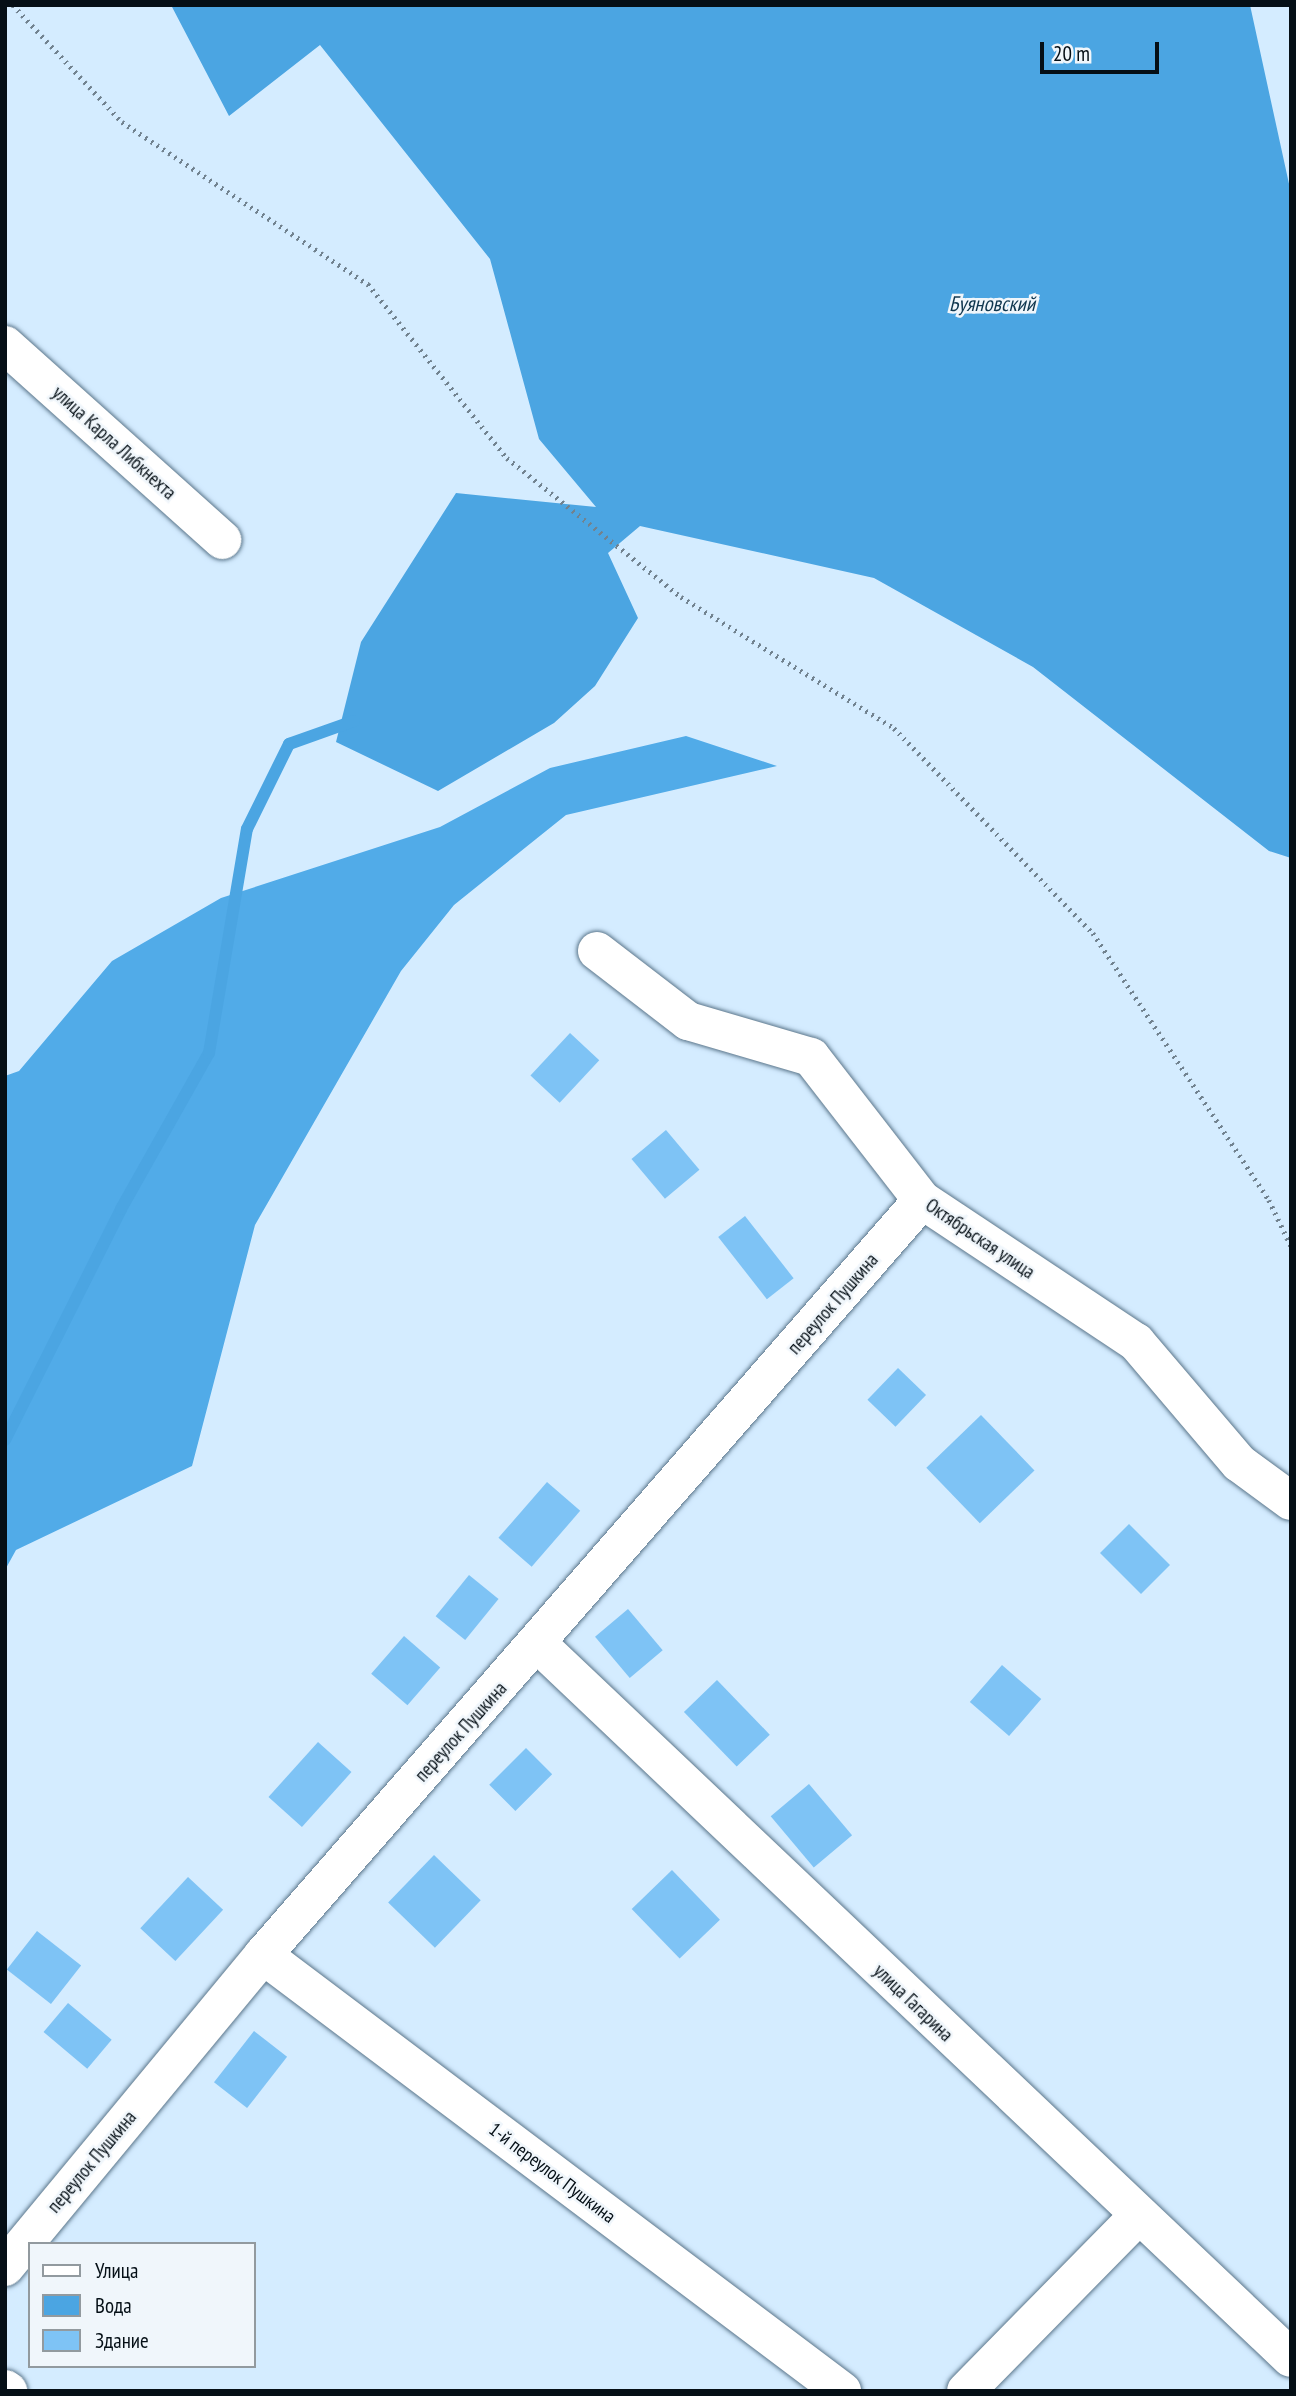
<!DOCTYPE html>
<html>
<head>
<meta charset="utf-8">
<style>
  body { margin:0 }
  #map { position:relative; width:1296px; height:2396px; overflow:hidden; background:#d4ecff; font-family:"PT Sans Narrow",sans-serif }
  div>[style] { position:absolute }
  .forest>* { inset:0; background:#51abe8 }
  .water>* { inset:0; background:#4ba5e2 }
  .stream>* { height:12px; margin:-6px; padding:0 6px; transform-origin:6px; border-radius:6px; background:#4ba5e2 }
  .building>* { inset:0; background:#7ec3f5; transform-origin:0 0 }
  .path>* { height:4.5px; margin-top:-2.25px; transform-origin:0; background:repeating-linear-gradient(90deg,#71828f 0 2px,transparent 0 7px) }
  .roads { filter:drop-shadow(0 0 2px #5b768b) drop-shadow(0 0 2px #5b768b) }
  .minor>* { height:38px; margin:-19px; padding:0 19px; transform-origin:19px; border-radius:19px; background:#fff }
  .tertiary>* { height:38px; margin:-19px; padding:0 19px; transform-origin:19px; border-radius:19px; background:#fff }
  span { translate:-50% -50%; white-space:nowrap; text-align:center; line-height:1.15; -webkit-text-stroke:5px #f0f6fb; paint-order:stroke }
  .street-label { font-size:19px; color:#050f16 }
  .water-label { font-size:21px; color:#0f364e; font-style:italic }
  .frame { position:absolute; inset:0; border:7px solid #050f16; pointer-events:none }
  .legend { position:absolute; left:28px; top:2242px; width:228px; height:126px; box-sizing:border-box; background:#f0f6fb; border:2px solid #929a9f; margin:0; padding:9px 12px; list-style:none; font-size:21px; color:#050f16 }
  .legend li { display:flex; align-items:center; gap:14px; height:35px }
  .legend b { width:35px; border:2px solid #929a9f }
  .scale { position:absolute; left:1040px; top:42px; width:119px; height:32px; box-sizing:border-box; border:4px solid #050f16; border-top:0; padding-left:9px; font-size:21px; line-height:24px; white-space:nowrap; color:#050f16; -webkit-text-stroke:5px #f0f6fb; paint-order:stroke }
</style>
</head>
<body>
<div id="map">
  <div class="forest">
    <div style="clip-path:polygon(686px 736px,777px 766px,566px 815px,454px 905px,401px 971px,255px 1225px,192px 1466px,16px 1550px,5px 1570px,5px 1076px,19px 1071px,112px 961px,221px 898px,440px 827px,550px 768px)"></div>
  </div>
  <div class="water">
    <div style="clip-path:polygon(171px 5px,1250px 5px,1291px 193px,1291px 858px,1269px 851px,1033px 667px,874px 578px,640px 526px,608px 553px,638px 618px,595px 686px,554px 723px,438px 791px,336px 742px,361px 642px,456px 493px,596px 507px,539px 439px,490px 259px,320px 45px,229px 116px)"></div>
  </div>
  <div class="stream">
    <div style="left:5px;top:1440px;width:258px;rotate:-63.3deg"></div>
    <div style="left:121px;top:1209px;width:179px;rotate:-60.6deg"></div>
    <div style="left:209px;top:1053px;width:227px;rotate:-80.4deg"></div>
    <div style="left:247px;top:829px;width:95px;rotate:-63.7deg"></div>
    <div style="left:289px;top:744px;width:69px;rotate:-19.5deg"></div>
  </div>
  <div class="building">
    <div style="left:570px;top:1033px;width:40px;height:58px;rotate:43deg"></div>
    <div style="left:666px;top:1130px;width:52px;height:45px;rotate:50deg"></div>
    <div style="left:745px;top:1216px;width:79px;height:34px;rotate:52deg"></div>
    <div style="left:898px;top:1368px;width:39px;height:44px;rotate:44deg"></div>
    <div style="left:981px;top:1415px;width:77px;height:76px;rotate:46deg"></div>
    <div style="left:547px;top:1482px;width:44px;height:74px;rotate:41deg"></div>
    <div style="left:1129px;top:1524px;width:58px;height:41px;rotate:45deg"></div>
    <div style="left:469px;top:1575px;width:38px;height:53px;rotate:39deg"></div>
    <div style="left:628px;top:1609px;width:54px;height:43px;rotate:50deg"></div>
    <div style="left:404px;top:1636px;width:48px;height:50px;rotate:41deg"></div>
    <div style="left:1002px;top:1665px;width:52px;height:49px;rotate:41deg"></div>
    <div style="left:717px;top:1680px;width:76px;height:46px;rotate:46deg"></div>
    <div style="left:318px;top:1742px;width:45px;height:74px;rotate:42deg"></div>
    <div style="left:526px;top:1748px;width:37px;height:52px;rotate:45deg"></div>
    <div style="left:809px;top:1784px;width:67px;height:50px;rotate:50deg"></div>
    <div style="left:434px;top:1855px;width:65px;height:66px;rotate:44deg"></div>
    <div style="left:672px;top:1870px;width:69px;height:56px;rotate:46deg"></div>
    <div style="left:188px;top:1877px;width:48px;height:70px;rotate:43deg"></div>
    <div style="left:37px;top:1931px;width:56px;height:49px;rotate:38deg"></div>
    <div style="left:68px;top:2003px;width:57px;height:38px;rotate:40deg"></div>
    <div style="left:254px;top:2031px;width:42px;height:65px;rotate:38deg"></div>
  </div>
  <div class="path">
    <div style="left:13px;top:5px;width:160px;rotate:47deg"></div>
    <div style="left:122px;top:122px;width:295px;rotate:33.4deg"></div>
    <div style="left:368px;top:284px;width:223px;rotate:51.4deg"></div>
    <div style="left:507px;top:458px;width:223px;rotate:38.6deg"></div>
    <div style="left:681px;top:597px;width:250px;rotate:31.6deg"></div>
    <div style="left:894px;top:728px;width:286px;rotate:45.9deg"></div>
    <div style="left:1093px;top:933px;width:320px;rotate:56.6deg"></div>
    <div style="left:1269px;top:1200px;width:51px;rotate:64.4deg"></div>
  </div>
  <div class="roads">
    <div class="minor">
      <div style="left:5px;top:345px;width:292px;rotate:41.9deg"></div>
      <div style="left:597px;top:951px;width:115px;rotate:37.6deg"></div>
      <div style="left:688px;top:1021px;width:128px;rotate:16.3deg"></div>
      <div style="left:811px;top:1057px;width:181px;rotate:52.2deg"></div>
      <div style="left:922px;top:1200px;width:257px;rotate:33.6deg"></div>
      <div style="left:1136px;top:1342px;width:159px;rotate:49.6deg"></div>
      <div style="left:1239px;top:1463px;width:64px;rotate:36.2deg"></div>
      <div style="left:539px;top:1645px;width:1036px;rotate:43.48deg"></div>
      <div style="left:263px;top:1955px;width:725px;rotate:36.98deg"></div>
      <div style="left:5px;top:2267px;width:405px;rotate:-50.4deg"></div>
      <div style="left:263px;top:1955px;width:1002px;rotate:-48.88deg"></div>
      <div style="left:966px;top:2391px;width:244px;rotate:-45.5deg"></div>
    </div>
    <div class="tertiary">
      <div style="left:5px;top:2389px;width:4px;rotate:34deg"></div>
    </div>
  </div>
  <div class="street-label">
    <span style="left:114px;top:443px;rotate:42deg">улица Карла Либкнехта</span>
    <span style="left:980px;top:1239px;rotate:34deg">Октябрьская улица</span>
    <span style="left:833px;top:1304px;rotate:-49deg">переулок Пушкина</span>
    <span style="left:461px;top:1732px;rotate:-48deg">переулок Пушкина</span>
    <span style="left:913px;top:2003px;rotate:44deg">улица Гагарина</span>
    <span style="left:92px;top:2162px;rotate:-50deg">переулок Пушкина</span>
    <span style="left:552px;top:2173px;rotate:37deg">1-й переулок Пушкина</span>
  </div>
  <div class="water-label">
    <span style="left:992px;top:304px">Буяновский</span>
  </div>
  <div class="frame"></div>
  <ul class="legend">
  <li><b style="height:9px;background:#fff"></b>Улица</li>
  <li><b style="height:19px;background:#4ba5e2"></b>Вода</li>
  <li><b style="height:19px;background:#7ec3f5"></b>Здание</li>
  </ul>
  <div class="scale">20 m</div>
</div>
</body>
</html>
